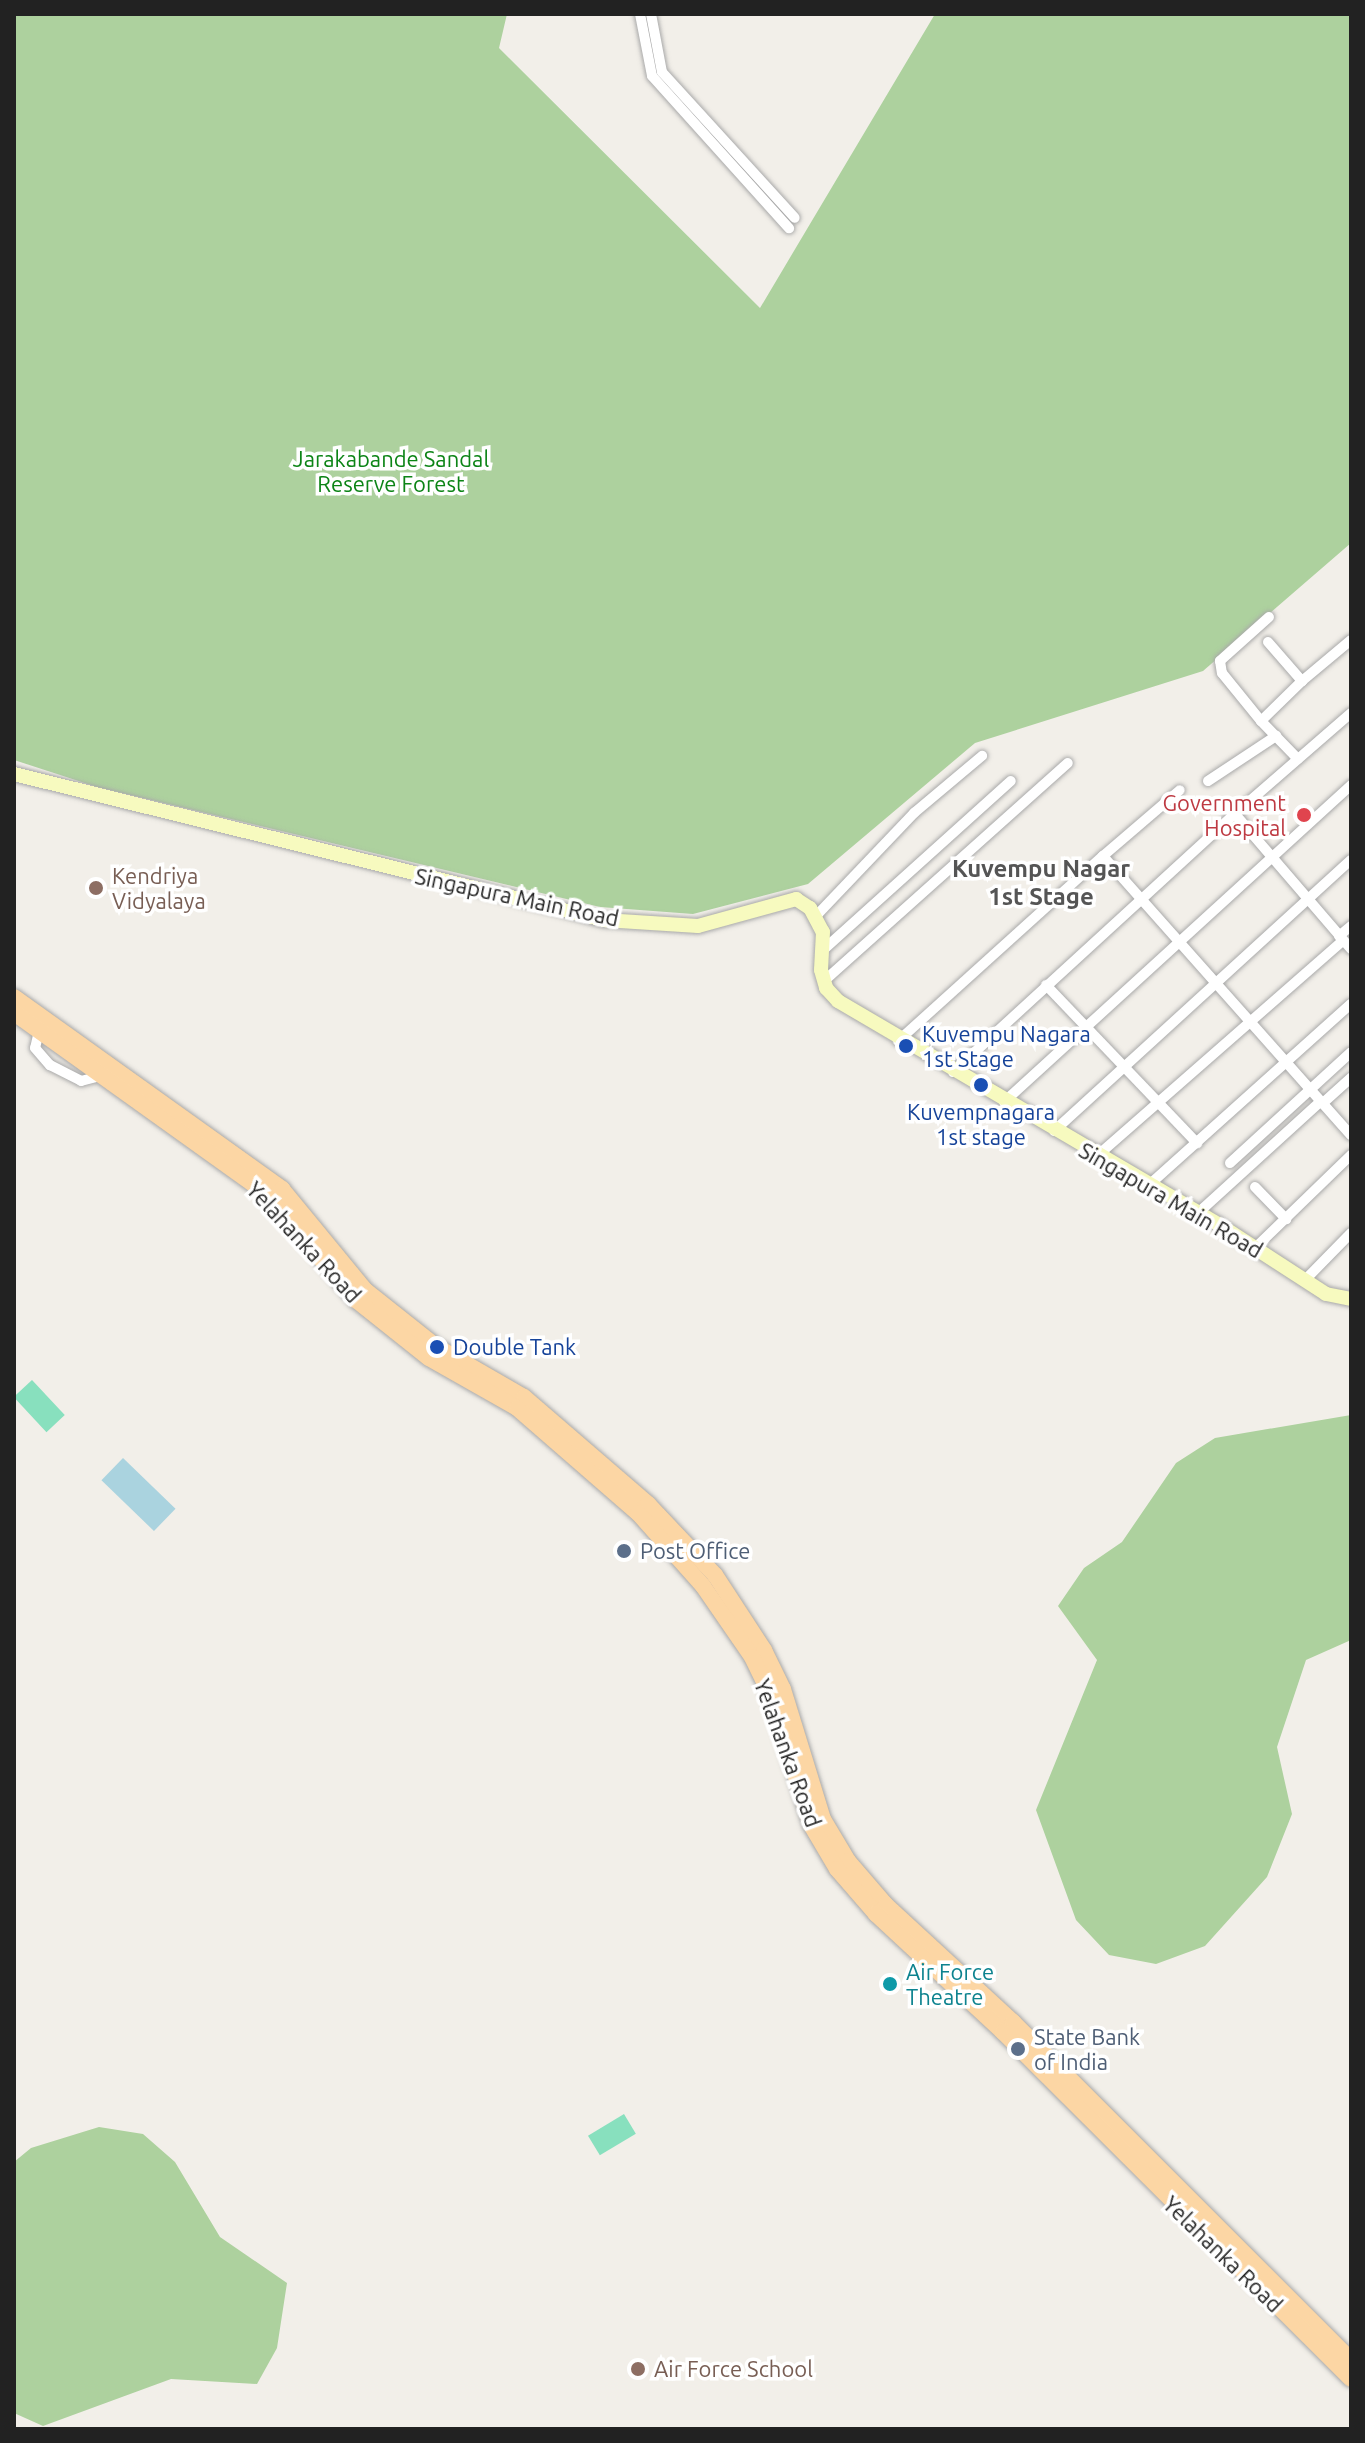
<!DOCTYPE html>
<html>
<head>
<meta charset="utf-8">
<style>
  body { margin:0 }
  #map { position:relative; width:1365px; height:2443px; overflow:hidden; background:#f2efe9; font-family:Ubuntu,sans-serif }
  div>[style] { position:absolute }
  .forest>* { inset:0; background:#add19e }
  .pitch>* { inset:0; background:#88e0be; transform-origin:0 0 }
  .water>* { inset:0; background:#aad3df; transform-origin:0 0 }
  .roads { filter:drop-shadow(0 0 2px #a9a9a9) drop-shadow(0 0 2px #a9a9a9) }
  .street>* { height:10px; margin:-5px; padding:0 5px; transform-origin:5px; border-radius:5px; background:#fff }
  .secondary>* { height:14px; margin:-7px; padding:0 7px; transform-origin:7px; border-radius:7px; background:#f7fabf }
  .primary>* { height:16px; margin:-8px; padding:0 8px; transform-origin:8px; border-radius:8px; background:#fcd6a4 }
  .dots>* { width:22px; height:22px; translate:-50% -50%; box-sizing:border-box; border:4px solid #fff; border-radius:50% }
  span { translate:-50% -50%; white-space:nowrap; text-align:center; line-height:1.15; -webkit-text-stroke:7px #fff; paint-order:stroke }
  .park-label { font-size:22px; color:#0c8416 }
  .health-label { font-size:22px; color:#be3a42 }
  .right { translate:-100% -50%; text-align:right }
  .education-label { font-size:22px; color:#785e54 }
  .left { translate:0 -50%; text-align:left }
  .street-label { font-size:22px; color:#222 }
  .transit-label { font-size:22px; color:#164399 }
  .service-label { font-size:22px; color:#4e5e75 }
  .culture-label { font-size:22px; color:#0d838f }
  .neighbourhood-label { font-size:24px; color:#555; font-weight:700 }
  .frame { position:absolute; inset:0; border:16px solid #222; pointer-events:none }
</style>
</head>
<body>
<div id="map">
  <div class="forest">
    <div style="clip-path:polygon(14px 14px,507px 14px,499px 48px,760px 308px,935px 14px,1351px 14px,1351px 543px,1203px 671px,975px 743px,808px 884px,693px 914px,600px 907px,97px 787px,14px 760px)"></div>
    <div style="clip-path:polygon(1351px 1415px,1351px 1640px,1306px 1660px,1277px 1747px,1292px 1814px,1267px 1877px,1205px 1946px,1156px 1964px,1109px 1955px,1076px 1920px,1036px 1810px,1097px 1660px,1058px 1606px,1084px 1568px,1122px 1542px,1176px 1463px,1215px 1438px)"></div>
    <div style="clip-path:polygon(99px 2127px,143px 2134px,175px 2162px,220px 2237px,287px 2283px,277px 2348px,257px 2384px,171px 2379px,43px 2426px,14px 2413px,14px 2162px,31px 2148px)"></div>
  </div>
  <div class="pitch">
    <div style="left:32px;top:1380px;width:48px;height:25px;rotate:47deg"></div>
    <div style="left:624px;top:2114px;width:23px;height:42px;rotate:59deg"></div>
  </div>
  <div class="water">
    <div style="left:123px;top:1458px;width:73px;height:31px;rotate:44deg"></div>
  </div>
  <div class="roads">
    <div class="street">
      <div style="left:640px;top:14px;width:63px;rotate:79deg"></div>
      <div style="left:652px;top:76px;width:205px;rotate:48deg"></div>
      <div style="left:651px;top:14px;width:59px;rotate:79.3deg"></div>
      <div style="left:662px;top:72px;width:197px;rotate:47.7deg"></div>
      <div style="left:1269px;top:617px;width:66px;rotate:138.1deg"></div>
      <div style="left:1220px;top:661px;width:12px;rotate:81deg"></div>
      <div style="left:1222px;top:673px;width:62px;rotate:50.9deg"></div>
      <div style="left:1261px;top:721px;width:57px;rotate:-44.3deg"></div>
      <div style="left:1268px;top:642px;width:52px;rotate:48.9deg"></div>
      <div style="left:1302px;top:681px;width:64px;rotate:-39.9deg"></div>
      <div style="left:1351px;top:713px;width:154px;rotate:139deg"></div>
      <div style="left:1235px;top:814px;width:178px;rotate:49.3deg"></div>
      <div style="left:1261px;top:721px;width:53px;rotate:45.8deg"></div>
      <div style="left:1208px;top:781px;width:82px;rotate:-33.5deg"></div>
      <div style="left:1103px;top:856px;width:101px;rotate:-40.6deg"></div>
      <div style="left:815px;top:917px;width:144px;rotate:-46.4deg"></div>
      <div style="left:914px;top:813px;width:89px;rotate:-40deg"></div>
      <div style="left:1339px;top:936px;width:16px;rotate:-40deg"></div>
      <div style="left:822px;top:951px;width:254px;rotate:-42deg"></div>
      <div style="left:824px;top:981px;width:327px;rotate:-41.8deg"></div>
      <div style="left:1046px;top:985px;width:219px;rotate:46.3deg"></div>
      <div style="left:39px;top:1031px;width:17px;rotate:103deg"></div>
      <div style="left:35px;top:1048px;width:23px;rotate:49deg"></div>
      <div style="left:50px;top:1065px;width:35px;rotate:27deg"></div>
      <div style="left:81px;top:1081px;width:23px;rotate:-15deg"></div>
      <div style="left:898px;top:1041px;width:276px;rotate:-42.1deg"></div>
      <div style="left:1103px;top:856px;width:373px;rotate:48.4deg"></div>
      <div style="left:953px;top:1072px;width:382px;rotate:-42.5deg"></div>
      <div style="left:1004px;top:1102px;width:470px;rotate:-42.4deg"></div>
      <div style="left:1323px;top:1103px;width:38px;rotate:-42deg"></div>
      <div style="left:1054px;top:1131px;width:402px;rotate:-42.4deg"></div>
      <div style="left:1097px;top:1156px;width:327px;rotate:-41.2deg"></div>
      <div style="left:1230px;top:1163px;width:164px;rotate:-42.5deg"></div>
      <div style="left:1149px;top:1185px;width:271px;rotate:-41.9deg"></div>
      <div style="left:1255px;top:1187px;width:45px;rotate:45.9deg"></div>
      <div style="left:1198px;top:1213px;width:166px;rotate:-42.3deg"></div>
      <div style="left:1255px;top:1248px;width:134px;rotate:-44.1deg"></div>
      <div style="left:1305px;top:1280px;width:66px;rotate:-45.6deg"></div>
    </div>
    <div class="secondary">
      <div style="left:14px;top:774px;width:608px;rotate:13.9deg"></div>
      <div style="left:604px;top:920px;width:94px;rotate:3.7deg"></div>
      <div style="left:698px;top:926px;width:102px;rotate:-15.4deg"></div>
      <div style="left:796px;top:899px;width:17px;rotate:33deg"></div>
      <div style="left:810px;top:908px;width:27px;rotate:62deg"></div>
      <div style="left:823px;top:932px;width:38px;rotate:93deg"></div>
      <div style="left:821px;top:970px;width:19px;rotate:74deg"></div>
      <div style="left:826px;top:988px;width:18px;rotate:47deg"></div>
      <div style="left:838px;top:1001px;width:441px;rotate:30.4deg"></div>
      <div style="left:1218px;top:1224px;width:129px;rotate:32.9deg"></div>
      <div style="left:1326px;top:1294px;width:25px;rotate:11deg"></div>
    </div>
    <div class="primary">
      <div style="left:14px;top:997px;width:330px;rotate:35.6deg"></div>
      <div style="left:282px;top:1189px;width:131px;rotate:50.6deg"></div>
      <div style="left:365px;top:1290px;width:92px;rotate:38.4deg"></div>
      <div style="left:437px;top:1347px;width:100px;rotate:29.9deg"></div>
      <div style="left:524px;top:1397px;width:164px;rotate:40.8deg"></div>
      <div style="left:648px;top:1504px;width:98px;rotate:46.7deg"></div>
      <div style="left:715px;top:1575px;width:90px;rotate:56.8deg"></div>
      <div style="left:764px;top:1650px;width:43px;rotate:64deg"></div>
      <div style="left:783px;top:1689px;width:136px;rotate:72.9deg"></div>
      <div style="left:823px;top:1819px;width:49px;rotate:59.2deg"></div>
      <div style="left:848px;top:1861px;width:58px;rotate:49.2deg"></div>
      <div style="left:886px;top:1905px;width:173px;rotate:42.7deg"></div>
      <div style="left:1013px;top:2022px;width:478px;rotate:45deg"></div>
      <div style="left:14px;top:1013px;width:307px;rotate:35.6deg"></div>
      <div style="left:264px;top:1192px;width:142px;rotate:49.6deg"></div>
      <div style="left:356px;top:1300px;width:93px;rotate:38.5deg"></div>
      <div style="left:429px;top:1358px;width:101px;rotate:29.6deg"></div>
      <div style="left:517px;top:1408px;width:160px;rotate:41deg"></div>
      <div style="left:638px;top:1513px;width:98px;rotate:48.3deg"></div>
      <div style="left:703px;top:1586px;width:86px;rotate:55.4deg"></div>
      <div style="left:752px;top:1657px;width:41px;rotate:64.1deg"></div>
      <div style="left:770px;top:1694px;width:137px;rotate:72.6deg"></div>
      <div style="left:811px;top:1825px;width:51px;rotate:59.4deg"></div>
      <div style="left:837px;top:1869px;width:60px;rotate:49.1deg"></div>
      <div style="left:876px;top:1914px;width:173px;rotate:42.9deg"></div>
      <div style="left:1003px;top:2032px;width:491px;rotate:44.9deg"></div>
    </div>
  </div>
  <div class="dots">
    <div style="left:1304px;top:815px;background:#e0444e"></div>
    <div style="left:96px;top:888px;background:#8d6e63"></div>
    <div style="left:906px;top:1046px;background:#1a4fb4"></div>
    <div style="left:981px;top:1085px;background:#1a4fb4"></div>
    <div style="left:437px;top:1347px;background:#1a4fb4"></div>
    <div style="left:624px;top:1551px;background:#5c6f8a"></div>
    <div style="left:890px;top:1984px;background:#0f9aa8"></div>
    <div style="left:1018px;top:2049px;background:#5c6f8a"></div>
    <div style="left:638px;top:2369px;background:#8d6e63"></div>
  </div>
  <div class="park-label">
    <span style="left:391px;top:471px">Jarakabande Sandal<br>Reserve Forest</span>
  </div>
  <div class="health-label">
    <span class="right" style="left:1286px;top:815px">Government<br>Hospital</span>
  </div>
  <div class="education-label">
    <span class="left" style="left:112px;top:888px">Kendriya<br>Vidyalaya</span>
    <span class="left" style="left:654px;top:2369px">Air Force School</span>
  </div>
  <div class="street-label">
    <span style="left:517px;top:897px;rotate:12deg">Singapura Main Road</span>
    <span style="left:1171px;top:1200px;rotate:30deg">Singapura Main Road</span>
    <span style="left:304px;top:1242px;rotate:47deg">Yelahanka Road</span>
    <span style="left:788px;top:1753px;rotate:70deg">Yelahanka Road</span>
    <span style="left:1223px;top:2254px;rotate:44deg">Yelahanka Road</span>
  </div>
  <div class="transit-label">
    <span class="left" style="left:922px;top:1046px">Kuvempu Nagara<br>1st Stage</span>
    <span style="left:981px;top:1124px">Kuvempnagara<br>1st stage</span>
    <span class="left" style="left:453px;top:1347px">Double Tank</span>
  </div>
  <div class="service-label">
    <span class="left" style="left:640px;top:1551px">Post Office</span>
    <span class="left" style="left:1034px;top:2049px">State Bank<br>of India</span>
  </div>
  <div class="culture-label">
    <span class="left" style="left:906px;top:1984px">Air Force<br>Theatre</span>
  </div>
  <div class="neighbourhood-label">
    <span style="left:1041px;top:883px">Kuvempu Nagar<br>1st Stage</span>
  </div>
  <div class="frame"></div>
</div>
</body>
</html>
